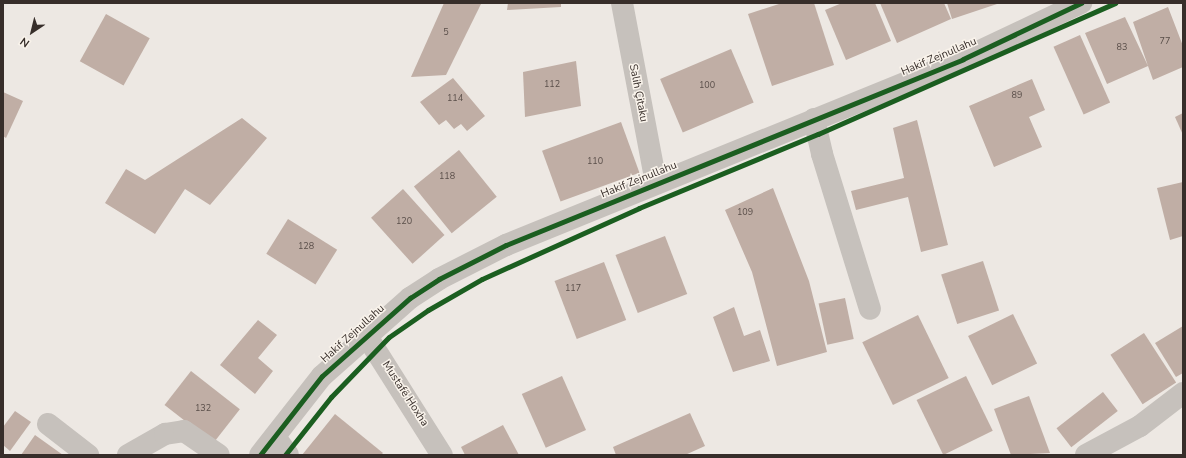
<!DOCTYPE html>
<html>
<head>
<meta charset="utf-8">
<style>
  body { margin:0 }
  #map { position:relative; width:1186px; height:458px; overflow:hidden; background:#ede8e3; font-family:"Nunito Sans",sans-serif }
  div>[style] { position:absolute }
  .building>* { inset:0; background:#c0aea5; transform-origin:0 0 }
  .minor>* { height:22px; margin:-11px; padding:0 11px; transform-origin:11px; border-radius:11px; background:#c6c1bc }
  .cycleway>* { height:5px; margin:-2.5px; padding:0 2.5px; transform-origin:2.5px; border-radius:2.5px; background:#1b5e20 }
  span { translate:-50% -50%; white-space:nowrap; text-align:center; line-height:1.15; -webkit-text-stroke:3px #f9f3eb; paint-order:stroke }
  .number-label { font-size:9px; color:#594e49 }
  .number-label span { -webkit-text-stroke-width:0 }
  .street-label { font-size:11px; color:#372e2a }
  .frame { position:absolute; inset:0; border:4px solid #372e2a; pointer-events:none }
  .north { position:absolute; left:12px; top:12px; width:40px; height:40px; -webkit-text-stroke:3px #f9f3eb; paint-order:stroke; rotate:215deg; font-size:11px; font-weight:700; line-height:16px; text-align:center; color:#372e2a }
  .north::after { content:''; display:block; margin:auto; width:14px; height:18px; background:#372e2a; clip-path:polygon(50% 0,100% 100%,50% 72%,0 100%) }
</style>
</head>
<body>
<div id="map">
  <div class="building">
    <div style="clip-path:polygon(444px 3px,481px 4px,446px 75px,411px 77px)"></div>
    <div style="clip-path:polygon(508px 3px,561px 3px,561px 7px,507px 10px)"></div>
    <div style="clip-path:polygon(782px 3px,814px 3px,834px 65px,772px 86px,748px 14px)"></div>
    <div style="clip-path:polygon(842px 3px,875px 3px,891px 41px,846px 60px,825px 10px)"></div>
    <div style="clip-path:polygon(880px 3px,944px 3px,951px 19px,897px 43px)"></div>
    <div style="clip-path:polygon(947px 3px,1000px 3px,952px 19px)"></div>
    <div style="clip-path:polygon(1168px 7px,1183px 46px,1183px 67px,1153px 80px,1148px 66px,1107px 84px,1085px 33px,1125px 17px,1148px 66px,1133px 22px)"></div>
    <div style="left:106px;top:14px;width:50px;height:54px;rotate:29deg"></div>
    <div style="left:1080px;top:35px;width:74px;height:29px;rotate:66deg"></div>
    <div style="left:731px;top:49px;width:58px;height:77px;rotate:67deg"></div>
    <div style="clip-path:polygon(576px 61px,581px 106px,525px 117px,523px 72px)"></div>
    <div style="clip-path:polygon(453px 78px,485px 116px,467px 131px,461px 124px,454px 129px,446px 120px,439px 125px,420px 102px)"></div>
    <div style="clip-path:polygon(1032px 79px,1045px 110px,1029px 117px,1042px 147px,994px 167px,969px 106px)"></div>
    <div style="clip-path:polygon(3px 92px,23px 101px,6px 138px,3px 136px)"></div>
    <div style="clip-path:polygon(1183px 113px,1183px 135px,1175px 117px)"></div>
    <div style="clip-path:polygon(242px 118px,267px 138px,210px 205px,185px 189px,155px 234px,105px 203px,126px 169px,145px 180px)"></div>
    <div style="clip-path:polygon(917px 120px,948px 245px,921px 252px,908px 197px,856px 210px,851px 191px,904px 178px,893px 128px)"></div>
    <div style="left:621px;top:122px;width:54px;height:84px;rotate:70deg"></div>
    <div style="left:459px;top:150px;width:60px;height:58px;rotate:51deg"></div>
    <div style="clip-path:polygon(1183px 182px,1183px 236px,1170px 240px,1157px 188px)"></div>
    <div style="clip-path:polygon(773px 188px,809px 281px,827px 352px,777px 366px,752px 272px,725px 210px)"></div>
    <div style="left:403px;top:189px;width:62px;height:43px;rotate:48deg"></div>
    <div style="left:288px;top:219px;width:58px;height:41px;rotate:32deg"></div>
    <div style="left:665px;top:236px;width:62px;height:53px;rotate:69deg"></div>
    <div style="left:983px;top:261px;width:52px;height:44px;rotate:72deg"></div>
    <div style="left:604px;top:262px;width:62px;height:53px;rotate:69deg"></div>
    <div style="left:845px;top:298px;width:42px;height:27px;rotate:78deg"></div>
    <div style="clip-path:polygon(734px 307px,744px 336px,760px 330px,770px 361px,733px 372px,713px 317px)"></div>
    <div style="left:1013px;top:314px;width:55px;height:50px;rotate:64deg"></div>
    <div style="left:918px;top:315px;width:70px;height:62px;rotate:64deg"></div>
    <div style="clip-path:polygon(258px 320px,277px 335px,258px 358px,273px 371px,255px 394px,220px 365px)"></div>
    <div style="clip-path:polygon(1183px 326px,1183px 373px,1176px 377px,1155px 343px)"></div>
    <div style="left:1144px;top:333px;width:59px;height:40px;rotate:57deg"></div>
    <div style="left:191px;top:371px;width:62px;height:43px;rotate:38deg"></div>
    <div style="left:562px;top:376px;width:59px;height:44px;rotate:66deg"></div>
    <div style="left:966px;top:376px;width:61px;height:55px;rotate:64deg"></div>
    <div style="left:1103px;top:392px;width:24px;height:59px;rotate:52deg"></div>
    <div style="clip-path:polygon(1029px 396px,1050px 453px,1011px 455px,994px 409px)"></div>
    <div style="clip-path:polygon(15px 411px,31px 422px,10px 451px,3px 445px,3px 427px)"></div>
    <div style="clip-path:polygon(690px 413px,705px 446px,685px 455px,616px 455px,613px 447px)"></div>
    <div style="clip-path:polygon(335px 414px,383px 453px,381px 455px,302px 455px)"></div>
    <div style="clip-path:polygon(503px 425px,519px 455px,465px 455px,461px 447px)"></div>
    <div style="clip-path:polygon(35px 435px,63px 455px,21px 455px)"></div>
  </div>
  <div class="minor">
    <div style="left:622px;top:3px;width:183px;rotate:79.3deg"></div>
    <div style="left:814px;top:119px;width:36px;rotate:77deg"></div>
    <div style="left:822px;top:154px;width:162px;rotate:72.8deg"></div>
    <div style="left:366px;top:335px;width:142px;rotate:57.7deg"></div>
    <div style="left:48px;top:424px;width:51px;rotate:37.8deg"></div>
    <div style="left:275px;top:437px;width:22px;rotate:54deg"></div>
    <div style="left:128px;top:455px;width:43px;rotate:-29.6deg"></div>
    <div style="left:165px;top:434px;width:19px;rotate:-9deg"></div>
    <div style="left:184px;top:431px;width:42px;rotate:34.4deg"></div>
    <div style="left:260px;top:455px;width:100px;rotate:-51.9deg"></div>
    <div style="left:322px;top:376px;width:118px;rotate:-41.6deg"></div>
    <div style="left:410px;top:298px;width:35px;rotate:-33deg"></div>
    <div style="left:439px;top:279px;width:75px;rotate:-26.9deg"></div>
    <div style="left:506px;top:245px;width:493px;rotate:-22.1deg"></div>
    <div style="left:963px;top:59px;width:131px;rotate:-25.4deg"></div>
    <div style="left:1086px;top:455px;width:61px;rotate:-28.2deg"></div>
    <div style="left:1140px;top:426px;width:54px;rotate:-37.5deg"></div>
  </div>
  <div class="cycleway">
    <div style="left:260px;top:455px;width:100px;rotate:-51.9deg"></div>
    <div style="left:322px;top:376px;width:118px;rotate:-41.6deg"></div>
    <div style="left:410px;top:298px;width:35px;rotate:-33deg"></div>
    <div style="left:439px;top:279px;width:75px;rotate:-26.9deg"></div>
    <div style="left:506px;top:245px;width:493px;rotate:-22.1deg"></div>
    <div style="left:963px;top:59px;width:131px;rotate:-25.4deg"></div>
    <div style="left:285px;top:455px;width:74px;rotate:-51.6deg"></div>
    <div style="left:331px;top:397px;width:83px;rotate:-46deg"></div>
    <div style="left:389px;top:337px;width:47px;rotate:-34.7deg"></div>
    <div style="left:428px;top:310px;width:62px;rotate:-29.9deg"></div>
    <div style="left:482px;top:279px;width:172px;rotate:-24.3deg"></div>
    <div style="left:639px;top:208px;width:194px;rotate:-22.5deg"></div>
    <div style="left:818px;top:134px;width:325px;rotate:-23.8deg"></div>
  </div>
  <div class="number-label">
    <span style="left:446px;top:32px">5</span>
    <span style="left:1165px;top:41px">77</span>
    <span style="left:1122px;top:47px">83</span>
    <span style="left:552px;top:84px">112</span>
    <span style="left:707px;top:85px">100</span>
    <span style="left:1017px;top:95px">89</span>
    <span style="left:455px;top:98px">114</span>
    <span style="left:595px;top:161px">110</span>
    <span style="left:447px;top:176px">118</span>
    <span style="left:745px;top:212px">109</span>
    <span style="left:404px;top:221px">120</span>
    <span style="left:306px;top:246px">128</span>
    <span style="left:573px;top:288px">117</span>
    <span style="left:203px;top:408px">132</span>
  </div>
  <div class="street-label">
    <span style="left:939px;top:57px;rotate:-23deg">Hakif Zejnullahu</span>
    <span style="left:638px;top:93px;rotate:79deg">Salih Çitaku</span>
    <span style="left:639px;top:180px;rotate:-22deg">Hakif Zejnullahu</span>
    <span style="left:353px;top:334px;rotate:-42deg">Hakif Zejnullahu</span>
    <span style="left:405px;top:394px;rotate:57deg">Mustafë Hoxha</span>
  </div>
  <div class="frame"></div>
  <div class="north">N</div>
</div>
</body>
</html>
